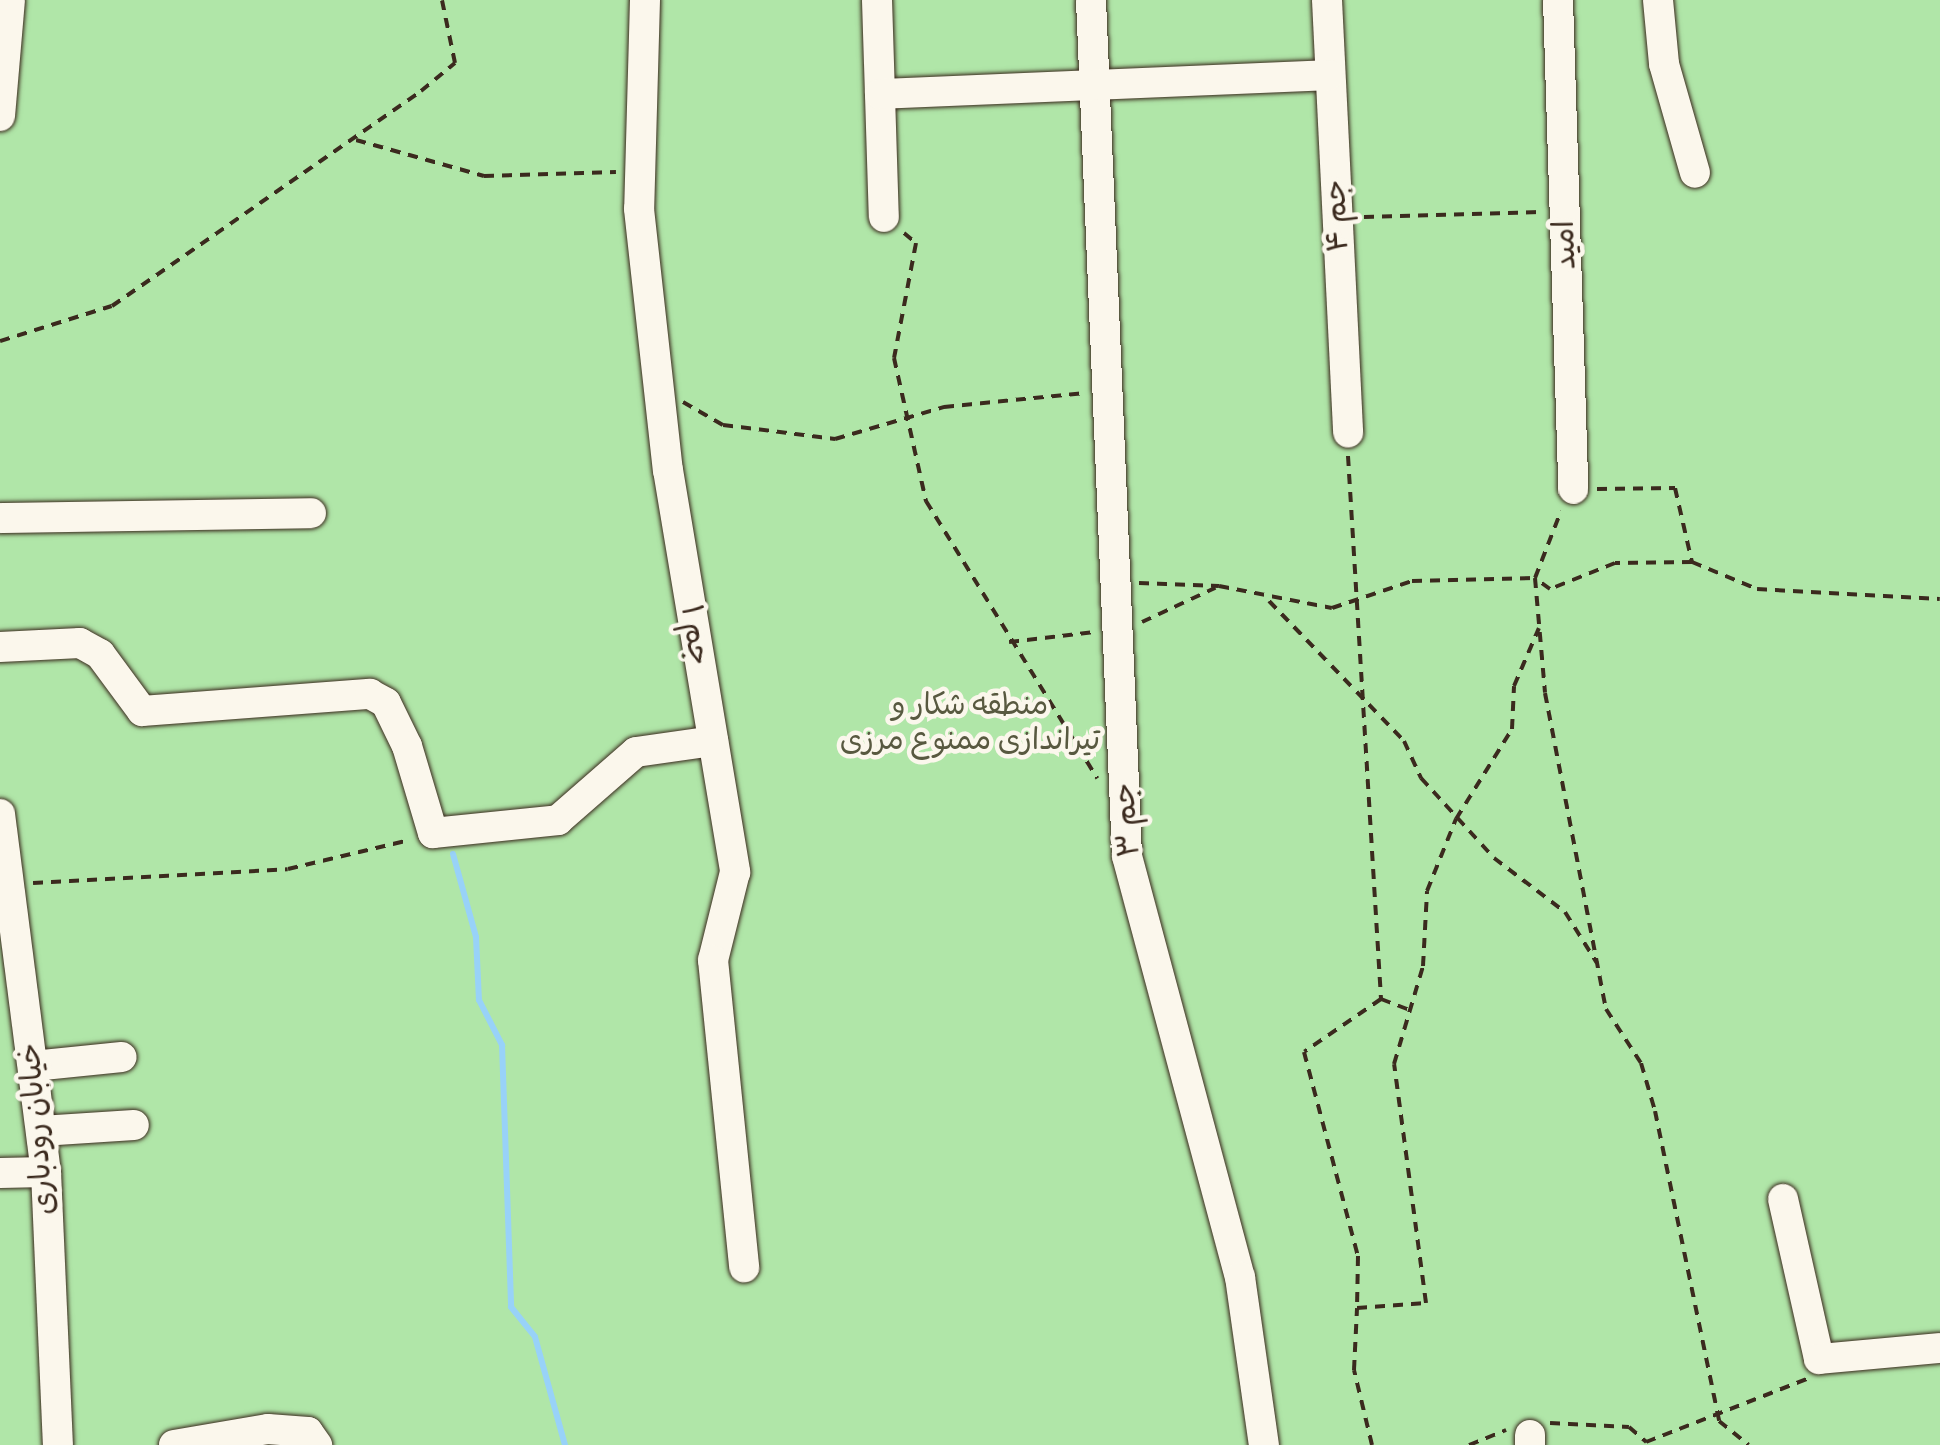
<!DOCTYPE html>
<html>
<head>
<meta charset="utf-8">
<style>
  body { margin:0 }
  #map { position:relative; width:1940px; height:1445px; overflow:hidden; background:#fbf7ec; font-family:Pangolin,"Playpen Sans Arabic",sans-serif }
  div>[style] { position:absolute }
  .green>* { inset:0; background:#b0e6a8; transform-origin:0 0 }
  .stream>* { height:6px; margin:-3px; padding:0 3px; transform-origin:3px; border-radius:3px; background:#98d2f8 }
  .path>* { height:4px; margin-top:-2px; transform-origin:0; background:repeating-linear-gradient(90deg,#3b2a1e 0 10px,transparent 0 18px) }
  .roads { filter:drop-shadow(0 0 2px #3b2a1e) drop-shadow(0 0 2px #3b2a1e) }
  .minor>* { height:30px; margin:-15px; padding:0 15px; transform-origin:15px; border-radius:15px; background:#fbf7ec }
  span { translate:-50% -50%; white-space:nowrap; text-align:center; line-height:1.15; -webkit-text-stroke:9px #fbf7ec; paint-order:stroke }
  .street-label { font-size:30px; color:#3b2a1e }
  .park-label { font-size:30px; color:#585940 }
</style>
</head>
<body>
<div id="map">
  <div class="green">
    <div style="left:0;top:0;width:1940px;height:1445px"></div>
  </div>
  <div class="stream">
    <div style="left:453px;top:854px;width:86px;rotate:74.5deg"></div>
    <div style="left:476px;top:937px;width:63px;rotate:87.3deg"></div>
    <div style="left:479px;top:1000px;width:51px;rotate:62.9deg"></div>
    <div style="left:502px;top:1045px;width:262px;rotate:88deg"></div>
    <div style="left:511px;top:1307px;width:38px;rotate:51deg"></div>
    <div style="left:535px;top:1337px;width:112px;rotate:74.5deg"></div>
  </div>
  <div class="path">
    <div style="left:356px;top:140px;width:133px;rotate:15.7deg"></div>
    <div style="left:484px;top:176px;width:132px;rotate:-1.7deg"></div>
    <div style="left:1364px;top:217px;width:176px;rotate:-1.6deg"></div>
    <div style="left:904px;top:233px;width:16px;rotate:40deg"></div>
    <div style="left:916px;top:243px;width:117px;rotate:100.8deg"></div>
    <div style="left:894px;top:358px;width:147px;rotate:77.4deg"></div>
    <div style="left:926px;top:501px;width:326px;rotate:58.3deg"></div>
    <div style="left:0;top:341px;width:117px;rotate:-17.4deg"></div>
    <div style="left:112px;top:306px;width:376px;rotate:-34.8deg"></div>
    <div style="left:421px;top:91px;width:44px;rotate:-39.5deg"></div>
    <div style="left:455px;top:63px;width:64px;rotate:-101.7deg"></div>
    <div style="left:683px;top:402px;width:46px;rotate:29.9deg"></div>
    <div style="left:723px;top:425px;width:113px;rotate:7.1deg"></div>
    <div style="left:835px;top:439px;width:114px;rotate:-16.4deg"></div>
    <div style="left:944px;top:407px;width:142px;rotate:-5.7deg"></div>
    <div style="left:1348px;top:456px;width:544px;rotate:86.52deg"></div>
    <div style="left:1381px;top:999px;width:93px;rotate:145.5deg"></div>
    <div style="left:1304px;top:1052px;width:211px;rotate:75.2deg"></div>
    <div style="left:1358px;top:1256px;width:52px;rotate:91.1deg"></div>
    <div style="left:1597px;top:489px;width:78px;rotate:-0.7deg"></div>
    <div style="left:1675px;top:488px;width:76px;rotate:77.1deg"></div>
    <div style="left:1692px;top:562px;width:70px;rotate:22.6deg"></div>
    <div style="left:1757px;top:589px;width:183px;rotate:3.1deg"></div>
    <div style="left:1692px;top:562px;width:77px;rotate:179.3deg"></div>
    <div style="left:1615px;top:563px;width:70px;rotate:158.2deg"></div>
    <div style="left:1550px;top:589px;width:19px;rotate:-144deg"></div>
    <div style="left:1535px;top:578px;width:115px;rotate:85deg"></div>
    <div style="left:1545px;top:693px;width:322px;rotate:79.1deg"></div>
    <div style="left:1606px;top:1009px;width:64px;rotate:57.1deg"></div>
    <div style="left:1641px;top:1063px;width:50px;rotate:73.7deg"></div>
    <div style="left:1655px;top:1111px;width:317px;rotate:78.3deg"></div>
    <div style="left:1719px;top:1421px;width:38px;rotate:39deg"></div>
    <div style="left:1139px;top:583px;width:80px;rotate:2.1deg"></div>
    <div style="left:1219px;top:586px;width:115px;rotate:11deg"></div>
    <div style="left:1332px;top:608px;width:84px;rotate:-18.6deg"></div>
    <div style="left:1412px;top:581px;width:123px;rotate:-1.4deg"></div>
    <div style="left:1535px;top:578px;width:72px;rotate:-68.8deg"></div>
    <div style="left:1269px;top:601px;width:194px;rotate:46deg"></div>
    <div style="left:1404px;top:741px;width:41px;rotate:65.3deg"></div>
    <div style="left:1421px;top:778px;width:108px;rotate:47.6deg"></div>
    <div style="left:1494px;top:858px;width:89px;rotate:37.3deg"></div>
    <div style="left:1565px;top:912px;width:60px;rotate:57.9deg"></div>
    <div style="left:1142px;top:622px;width:81px;rotate:-25deg"></div>
    <div style="left:1009px;top:642px;width:86px;rotate:-6.7deg"></div>
    <div style="left:33px;top:883px;width:255px;rotate:-3.1deg"></div>
    <div style="left:288px;top:869px;width:125px;rotate:-13.4deg"></div>
    <div style="left:1381px;top:999px;width:30px;rotate:21deg"></div>
    <div style="left:1550px;top:1423px;width:79px;rotate:2.9deg"></div>
    <div style="left:1629px;top:1427px;width:23px;rotate:41deg"></div>
    <div style="left:1646px;top:1442px;width:175px;rotate:-21.4deg"></div>
    <div style="left:1372px;top:1445px;width:77px;rotate:-103.5deg"></div>
    <div style="left:1354px;top:1370px;width:62px;rotate:-87.2deg"></div>
    <div style="left:1357px;top:1308px;width:69px;rotate:-4.1deg"></div>
    <div style="left:1426px;top:1303px;width:241px;rotate:-97.6deg"></div>
    <div style="left:1394px;top:1064px;width:102px;rotate:-73.5deg"></div>
    <div style="left:1423px;top:966px;width:75px;rotate:-86.9deg"></div>
    <div style="left:1427px;top:891px;width:78px;rotate:-68.1deg"></div>
    <div style="left:1456px;top:819px;width:106px;rotate:-58.1deg"></div>
    <div style="left:1512px;top:729px;width:43px;rotate:-87.3deg"></div>
    <div style="left:1514px;top:686px;width:63px;rotate:-66.7deg"></div>
    <div style="left:1469px;top:1445px;width:40px;rotate:-22deg"></div>
  </div>
  <div class="roads">
    <div class="minor">
      <div style="left:645px;top:0;width:209px;rotate:91.6deg"></div>
      <div style="left:639px;top:209px;width:263px;rotate:83.7deg"></div>
      <div style="left:668px;top:470px;width:408px;rotate:80.5deg"></div>
      <div style="left:735px;top:872px;width:91px;rotate:104deg"></div>
      <div style="left:713px;top:960px;width:309px;rotate:84.2deg"></div>
      <div style="left:877px;top:0;width:217px;rotate:88.2deg"></div>
      <div style="left:1091px;top:0;width:857px;rotate:87.59deg"></div>
      <div style="left:1127px;top:856px;width:436px;rotate:75deg"></div>
      <div style="left:1240px;top:1277px;width:170px;rotate:81.9deg"></div>
      <div style="left:1327px;top:0;width:433px;rotate:87.2deg"></div>
      <div style="left:1558px;top:0;width:489px;rotate:88.2deg"></div>
      <div style="left:1658px;top:0;width:64px;rotate:84.6deg"></div>
      <div style="left:1664px;top:64px;width:113px;rotate:74.1deg"></div>
      <div style="left:880px;top:94px;width:449px;rotate:-2.4deg"></div>
      <div style="left:0;top:116px;width:116px;rotate:-85.1deg"></div>
      <div style="left:0;top:518px;width:311px;rotate:-0.9deg"></div>
      <div style="left:0;top:647px;width:80px;rotate:-2.9deg"></div>
      <div style="left:80px;top:643px;width:23px;rotate:29deg"></div>
      <div style="left:100px;top:654px;width:71px;rotate:53.6deg"></div>
      <div style="left:142px;top:711px;width:229px;rotate:-4.3deg"></div>
      <div style="left:370px;top:694px;width:18px;rotate:29deg"></div>
      <div style="left:386px;top:703px;width:48px;rotate:64deg"></div>
      <div style="left:407px;top:746px;width:91px;rotate:73.4deg"></div>
      <div style="left:433px;top:833px;width:126px;rotate:-5.9deg"></div>
      <div style="left:558px;top:820px;width:103px;rotate:-41.1deg"></div>
      <div style="left:636px;top:752px;width:78px;rotate:-8.1deg"></div>
      <div style="left:0;top:814px;width:361px;rotate:82.7deg"></div>
      <div style="left:46px;top:1172px;width:273px;rotate:87.5deg"></div>
      <div style="left:33px;top:1066px;width:89px;rotate:-5.8deg"></div>
      <div style="left:41px;top:1131px;width:93px;rotate:-3.7deg"></div>
      <div style="left:0;top:1173px;width:46px;rotate:-1.2deg"></div>
      <div style="left:1783px;top:1199px;width:164px;rotate:77.3deg"></div>
      <div style="left:1819px;top:1359px;width:121px;rotate:-5.2deg"></div>
      <div style="left:1530px;top:1435px;width:10px;rotate:90deg"></div>
      <div style="left:174px;top:1445px;width:95px;rotate:-9.7deg"></div>
      <div style="left:268px;top:1429px;width:40px;rotate:4.3deg"></div>
      <div style="left:308px;top:1432px;width:16px;rotate:55deg"></div>
    </div>
  </div>
  <div class="street-label">
    <span style="left:1337px;top:216px;rotate:-93deg">جم ۴</span>
    <span style="left:1565px;top:245px;rotate:-92deg">امید</span>
    <span style="left:695px;top:635px;rotate:81deg">جم ۱</span>
    <span style="left:1127px;top:820px;rotate:-95deg">جم ۳</span>
    <span style="left:37px;top:1129px;rotate:-95deg">خیابان رودباری</span>
  </div>
  <div class="park-label">
    <span style="left:970px;top:722px">منطقه شکار و<br>تیراندازی ممنوع مرزی</span>
  </div>
</div>
</body>
</html>
